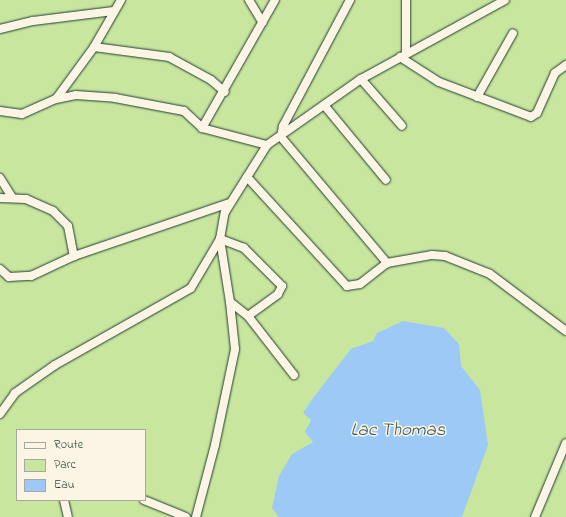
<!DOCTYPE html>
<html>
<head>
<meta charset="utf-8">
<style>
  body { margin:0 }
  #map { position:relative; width:566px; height:517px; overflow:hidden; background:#fcf5e5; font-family:"Indie Flower",sans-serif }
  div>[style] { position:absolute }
  .green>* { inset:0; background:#c9e69e }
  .water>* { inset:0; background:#9cc9f6 }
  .roads { filter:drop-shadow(0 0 1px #1f3d34) drop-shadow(0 0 1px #1f3d34) }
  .minor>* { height:8px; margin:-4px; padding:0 4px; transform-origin:4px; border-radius:4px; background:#fcf5e5 }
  span { translate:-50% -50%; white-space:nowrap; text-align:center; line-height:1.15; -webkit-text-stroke:3px #fcf5e5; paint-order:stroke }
  .water-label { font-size:19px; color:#38595b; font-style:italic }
  .legend { position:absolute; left:16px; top:429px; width:130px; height:72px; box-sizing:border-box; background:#fcf5e5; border:1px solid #a4ab9e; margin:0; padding:5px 7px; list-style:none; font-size:12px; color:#1f3d34 }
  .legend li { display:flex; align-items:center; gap:8px; height:20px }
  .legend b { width:20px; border:1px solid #a4ab9e }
</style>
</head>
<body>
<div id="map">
  <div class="green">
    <div style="clip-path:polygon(evenodd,0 0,566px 0,566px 517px,0 517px,0 0,17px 430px,145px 430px,145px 500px,17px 500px,17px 430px)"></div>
  </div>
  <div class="water">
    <div style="clip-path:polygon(403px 321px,444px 328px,459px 344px,461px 366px,480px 390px,488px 445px,462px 517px,279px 517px,272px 508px,279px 476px,292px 454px,313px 442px,305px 432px,311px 420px,303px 413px,313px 398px,351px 349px,373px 341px,377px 333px)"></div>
  </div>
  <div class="roads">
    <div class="minor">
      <div style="left:249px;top:0;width:26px;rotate:59deg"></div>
      <div style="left:350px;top:0;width:143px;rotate:118deg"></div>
      <div style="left:283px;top:126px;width:11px;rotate:100deg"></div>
      <div style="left:281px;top:137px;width:165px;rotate:49.9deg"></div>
      <div style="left:406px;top:0;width:53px;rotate:90deg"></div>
      <div style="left:0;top:29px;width:34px;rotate:-14deg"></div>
      <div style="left:33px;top:21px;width:81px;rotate:-7.1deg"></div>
      <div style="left:94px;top:47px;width:76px;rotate:7.6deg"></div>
      <div style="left:169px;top:57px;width:48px;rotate:28.7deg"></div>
      <div style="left:211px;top:80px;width:18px;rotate:41deg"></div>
      <div style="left:400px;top:57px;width:46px;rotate:32.7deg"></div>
      <div style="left:439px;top:82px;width:98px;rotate:20.8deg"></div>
      <div style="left:531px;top:117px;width:7px;rotate:-34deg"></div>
      <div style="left:537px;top:113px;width:44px;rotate:-65.8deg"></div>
      <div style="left:555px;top:73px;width:14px;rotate:-36deg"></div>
      <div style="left:361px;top:79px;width:62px;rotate:48.9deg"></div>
      <div style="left:477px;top:97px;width:73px;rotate:-60.6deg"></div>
      <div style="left:56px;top:99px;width:64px;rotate:-53.8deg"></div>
      <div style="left:94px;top:47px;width:54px;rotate:-60.1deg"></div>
      <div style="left:324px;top:105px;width:97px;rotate:50.4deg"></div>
      <div style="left:0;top:111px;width:22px;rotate:8deg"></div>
      <div style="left:22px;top:114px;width:37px;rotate:-24deg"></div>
      <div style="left:56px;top:99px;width:20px;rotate:-11deg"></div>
      <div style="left:76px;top:95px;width:39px;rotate:4deg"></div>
      <div style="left:115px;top:98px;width:70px;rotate:10.7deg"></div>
      <div style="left:184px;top:111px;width:25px;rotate:43deg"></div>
      <div style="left:202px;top:128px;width:67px;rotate:14.7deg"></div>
      <div style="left:267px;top:145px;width:115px;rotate:-35.1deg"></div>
      <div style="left:361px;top:79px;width:164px;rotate:-28.7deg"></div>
      <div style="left:202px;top:128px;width:147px;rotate:-60.3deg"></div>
      <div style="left:247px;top:177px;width:148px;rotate:47.5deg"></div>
      <div style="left:347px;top:286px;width:13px;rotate:-9deg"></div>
      <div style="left:360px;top:284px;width:34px;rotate:-38deg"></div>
      <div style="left:387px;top:263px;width:46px;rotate:-10.1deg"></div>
      <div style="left:432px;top:255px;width:13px;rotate:4deg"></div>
      <div style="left:445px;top:256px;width:48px;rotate:21.8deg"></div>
      <div style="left:490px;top:274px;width:95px;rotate:36.9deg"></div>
      <div style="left:0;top:178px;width:22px;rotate:58deg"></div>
      <div style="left:0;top:198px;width:26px;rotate:2deg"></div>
      <div style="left:26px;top:199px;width:30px;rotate:24deg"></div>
      <div style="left:53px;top:211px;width:21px;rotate:45deg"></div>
      <div style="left:68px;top:226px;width:31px;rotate:79deg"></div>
      <div style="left:220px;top:239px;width:64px;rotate:81deg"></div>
      <div style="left:230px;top:302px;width:23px;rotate:38deg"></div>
      <div style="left:248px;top:316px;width:75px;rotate:52.1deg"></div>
      <div style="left:0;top:269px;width:12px;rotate:42deg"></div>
      <div style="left:9px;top:277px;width:22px;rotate:-3deg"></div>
      <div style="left:31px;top:276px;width:47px;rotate:-24.9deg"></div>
      <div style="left:74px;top:256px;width:165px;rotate:-18.8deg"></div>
      <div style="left:248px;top:316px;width:37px;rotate:-36deg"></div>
      <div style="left:278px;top:294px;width:9px;rotate:-63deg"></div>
      <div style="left:282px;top:286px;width:54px;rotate:-135deg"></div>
      <div style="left:244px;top:248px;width:26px;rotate:-159deg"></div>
      <div style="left:220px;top:239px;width:27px;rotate:-80deg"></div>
      <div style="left:225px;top:212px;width:79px;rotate:-57.9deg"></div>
      <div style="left:0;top:414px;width:26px;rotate:-54deg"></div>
      <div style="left:15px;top:393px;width:49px;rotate:-35deg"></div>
      <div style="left:55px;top:365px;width:156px;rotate:-29.5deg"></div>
      <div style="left:191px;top:288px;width:57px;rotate:-59.4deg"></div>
      <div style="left:64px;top:500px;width:17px;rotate:77deg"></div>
      <div style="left:144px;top:500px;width:45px;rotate:22deg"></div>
      <div style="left:196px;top:517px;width:74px;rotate:-75.2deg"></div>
      <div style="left:215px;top:445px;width:98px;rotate:-78.2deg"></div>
      <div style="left:235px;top:349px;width:47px;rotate:-96.1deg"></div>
      <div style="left:535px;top:517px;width:80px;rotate:-67.3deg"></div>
    </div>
  </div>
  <div class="water-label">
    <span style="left:398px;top:431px">Lac Thomas</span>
  </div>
  <ul class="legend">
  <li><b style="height:5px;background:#fcf5e5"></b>Route</li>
  <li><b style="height:11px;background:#c9e69e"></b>Parc</li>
  <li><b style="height:11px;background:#9cc9f6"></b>Eau</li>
  </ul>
</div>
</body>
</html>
